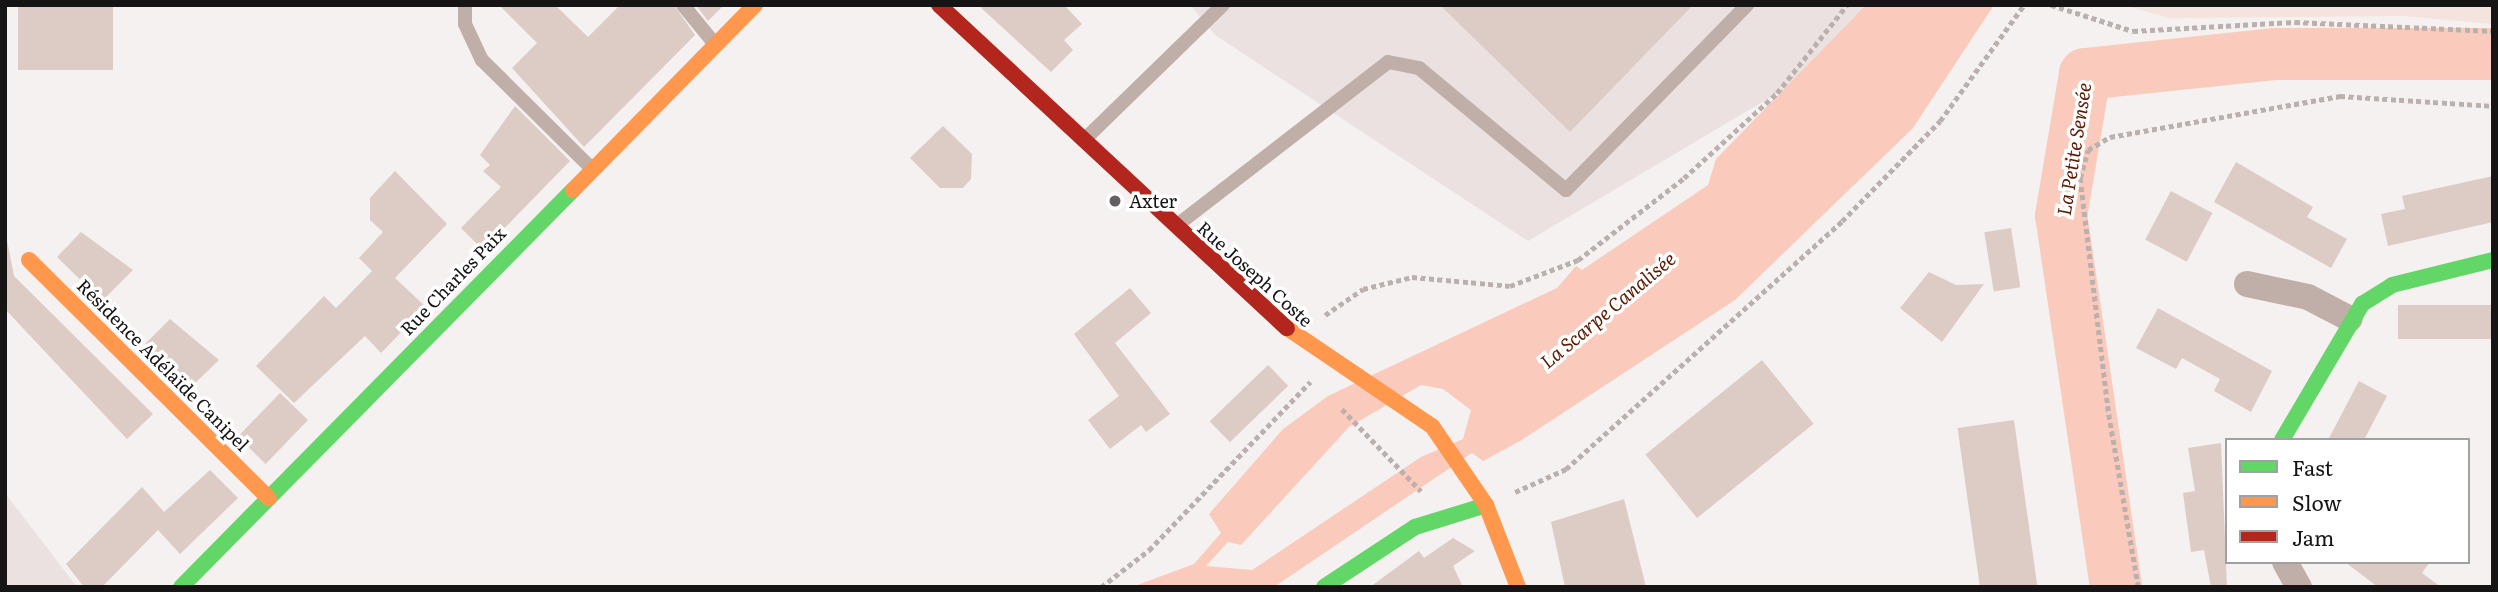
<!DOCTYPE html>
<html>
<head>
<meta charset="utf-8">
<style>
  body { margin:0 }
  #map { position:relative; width:2498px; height:592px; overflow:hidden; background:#f4f1f0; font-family:Literata,serif }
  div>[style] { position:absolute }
  .built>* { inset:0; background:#ebe1e0 }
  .green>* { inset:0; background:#f5e3dd }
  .water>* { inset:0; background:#facbbc }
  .river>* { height:52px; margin:-26px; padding:0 26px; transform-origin:26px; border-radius:26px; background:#facbbc }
  .building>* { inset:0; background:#ddccc6; transform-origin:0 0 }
  .path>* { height:4.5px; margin-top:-2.25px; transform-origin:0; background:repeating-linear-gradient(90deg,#bab0ad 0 5px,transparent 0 8.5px) }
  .lane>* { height:14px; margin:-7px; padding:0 7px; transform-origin:7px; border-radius:7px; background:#c0afa9 }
  .street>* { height:26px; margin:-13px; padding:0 13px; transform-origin:13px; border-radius:13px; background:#c0afa9 }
  .fast>* { height:16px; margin:-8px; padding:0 8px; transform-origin:8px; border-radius:8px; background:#63d668 }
  .slow>* { height:16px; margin:-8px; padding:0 8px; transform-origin:8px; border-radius:8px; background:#ff974d }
  .jam>* { height:16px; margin:-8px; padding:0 8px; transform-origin:8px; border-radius:8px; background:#b3261e }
  .dots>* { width:19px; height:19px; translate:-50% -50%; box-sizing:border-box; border:4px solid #fff; border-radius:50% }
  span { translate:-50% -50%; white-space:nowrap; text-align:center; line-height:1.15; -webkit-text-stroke:7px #fff; paint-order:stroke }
  .poi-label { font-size:18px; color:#161414 }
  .left { translate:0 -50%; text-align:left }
  .street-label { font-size:18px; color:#161414 }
  .water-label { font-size:19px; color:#5f1900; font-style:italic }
  .frame { position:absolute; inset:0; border:7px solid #161414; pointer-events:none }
  .legend { position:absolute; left:2225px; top:438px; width:245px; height:126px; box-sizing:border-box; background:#fff; border:2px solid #a2a1a1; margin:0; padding:9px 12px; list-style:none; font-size:21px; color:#161414 }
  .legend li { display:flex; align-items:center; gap:14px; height:35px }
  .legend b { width:35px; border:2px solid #a2a1a1 }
</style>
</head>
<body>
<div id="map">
  <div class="built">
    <div style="clip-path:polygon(1190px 5px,1926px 5px,1528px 241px,1215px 35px)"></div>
    <div style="clip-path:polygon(5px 493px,77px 587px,5px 587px)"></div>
  </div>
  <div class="green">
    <div style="clip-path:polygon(2124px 5px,2493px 5px,2493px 24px,2403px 16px,2169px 18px)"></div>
  </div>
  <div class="water">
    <div style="clip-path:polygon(evenodd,1866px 5px,1994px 5px,1913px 128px,1735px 300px,1520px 441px,1483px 461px,1472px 453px,1274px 587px,1132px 587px,1194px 564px,1221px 533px,1209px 514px,1283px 429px,1328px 396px,1557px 288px,1576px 266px,1582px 270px,1708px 185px,1716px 159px,1866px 5px,1421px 385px,1443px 389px,1471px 410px,1463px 439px,1421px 457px,1252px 570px,1206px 566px,1228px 542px,1241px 545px,1349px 427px,1421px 385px)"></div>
  </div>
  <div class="river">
    <div style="left:2116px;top:587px;width:375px;rotate:-98.4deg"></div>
    <div style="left:2061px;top:216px;width:144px;rotate:-80.4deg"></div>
    <div style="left:2085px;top:74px;width:192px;rotate:-6deg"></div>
    <div style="left:2276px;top:54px;width:217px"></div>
  </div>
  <div class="building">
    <div style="left:18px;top:5px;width:95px;height:65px"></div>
    <div style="clip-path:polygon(499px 5px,555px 5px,588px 37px,620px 5px,674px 5px,695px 35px,584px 147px,512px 68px,537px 43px)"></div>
    <div style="clip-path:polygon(696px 5px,724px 5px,708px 21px)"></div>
    <div style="clip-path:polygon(978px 5px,1064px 5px,1082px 24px,1064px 40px,1073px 50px,1051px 72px)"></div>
    <div style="clip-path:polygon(1440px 5px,1693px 5px,1570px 132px)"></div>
    <div style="clip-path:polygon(515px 106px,570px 161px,483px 250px,461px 228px,501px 187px,483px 171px,490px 165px,480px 155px)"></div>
    <div style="clip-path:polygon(943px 126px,972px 154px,971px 179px,963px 188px,940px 188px,910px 158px)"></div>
    <div style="clip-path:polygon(2236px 162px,2313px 207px,2307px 217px,2347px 239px,2331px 268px,2214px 202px)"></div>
    <div style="clip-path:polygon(395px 171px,447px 224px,395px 278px,426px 307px,381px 353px,365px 336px,294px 403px,256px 366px,324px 296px,336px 308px,372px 271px,359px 258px,383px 232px,370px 220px,370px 198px)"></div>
    <div style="clip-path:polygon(2493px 176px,2493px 222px,2388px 246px,2381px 214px,2405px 209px,2402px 196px)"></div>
    <div style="left:2171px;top:191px;width:47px;height:55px;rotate:28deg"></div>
    <div style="left:2011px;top:228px;width:60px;height:27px;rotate:81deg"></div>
    <div style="clip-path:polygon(5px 230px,14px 276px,153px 414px,127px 439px,5px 309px)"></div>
    <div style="clip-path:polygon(81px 232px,133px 270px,102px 301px,57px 257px)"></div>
    <div style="clip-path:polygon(1929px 272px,1956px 285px,1984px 284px,1942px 342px,1900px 308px)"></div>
    <div style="clip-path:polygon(1130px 288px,1151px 313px,1115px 343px,1170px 414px,1146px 432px,1141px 425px,1110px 449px,1088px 420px,1119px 396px,1074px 334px)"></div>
    <div style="left:2493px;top:305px;width:34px;height:95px;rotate:90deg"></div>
    <div style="clip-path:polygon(2158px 308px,2272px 371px,2251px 412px,2214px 391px,2220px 379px,2182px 358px,2176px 369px,2136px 348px)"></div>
    <div style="clip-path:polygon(170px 319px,219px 360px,190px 388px,145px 344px)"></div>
    <div style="left:1762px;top:360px;width:82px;height:150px;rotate:51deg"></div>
    <div style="left:1268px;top:365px;width:29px;height:81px;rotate:46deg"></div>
    <div style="clip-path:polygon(2359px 381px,2387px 396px,2364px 440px,2328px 440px)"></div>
    <div style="left:280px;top:393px;width:39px;height:61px;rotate:44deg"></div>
    <div style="left:2014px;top:420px;width:169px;height:57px;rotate:82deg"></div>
    <div style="clip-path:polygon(2221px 443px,2227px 587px,2211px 587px,2204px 550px,2191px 552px,2183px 493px,2195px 491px,2188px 448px)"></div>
    <div style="clip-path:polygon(210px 470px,238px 498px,180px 554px,158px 530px,102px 587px,84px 587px,66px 564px,142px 487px,164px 512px)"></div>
    <div style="clip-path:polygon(1624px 499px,1646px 587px,1565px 587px,1551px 522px)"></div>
    <div style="clip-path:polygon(1453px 538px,1475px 551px,1453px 566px,1463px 587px,1370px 587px,1419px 551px,1424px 558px)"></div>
    <div style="clip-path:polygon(2345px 562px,2430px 562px,2422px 573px,2441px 587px,2378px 587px)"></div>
  </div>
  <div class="path">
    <div style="left:2051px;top:5px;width:86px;rotate:17.6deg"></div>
    <div style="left:2133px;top:31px;width:162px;rotate:-3.2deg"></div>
    <div style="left:2295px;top:22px;width:198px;rotate:2.6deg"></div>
    <div style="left:1325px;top:315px;width:46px;rotate:-34.4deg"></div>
    <div style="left:1363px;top:289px;width:50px;rotate:-13.8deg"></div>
    <div style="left:1412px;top:277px;width:98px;rotate:5.2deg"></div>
    <div style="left:1510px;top:286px;width:73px;rotate:-20.9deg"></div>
    <div style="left:1578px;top:260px;width:134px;rotate:-37.7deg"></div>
    <div style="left:1684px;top:178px;width:126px;rotate:-42.4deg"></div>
    <div style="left:1777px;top:93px;width:112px;rotate:-51.5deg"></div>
    <div style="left:1342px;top:409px;width:114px;rotate:46.1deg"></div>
    <div style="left:1515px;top:492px;width:56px;rotate:-24.3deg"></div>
    <div style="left:1566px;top:469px;width:371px;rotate:-41.9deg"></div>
    <div style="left:1842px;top:221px;width:140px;rotate:-45.6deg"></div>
    <div style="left:1940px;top:121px;width:143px;rotate:-54.1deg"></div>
    <div style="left:1101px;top:587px;width:61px;rotate:-37.6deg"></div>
    <div style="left:1149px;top:550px;width:233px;rotate:-46.2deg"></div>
    <div style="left:2138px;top:587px;width:179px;rotate:-99.7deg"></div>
    <div style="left:2108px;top:411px;width:235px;rotate:-96.9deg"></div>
    <div style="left:2080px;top:178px;width:29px;rotate:-74deg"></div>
    <div style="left:2088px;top:150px;width:26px;rotate:-31deg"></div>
    <div style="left:2110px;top:137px;width:234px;rotate:-10.1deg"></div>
    <div style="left:2340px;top:96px;width:153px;rotate:3.7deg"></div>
  </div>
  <div class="lane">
    <div style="left:465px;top:5px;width:19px;rotate:90deg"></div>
    <div style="left:465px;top:24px;width:40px;rotate:65deg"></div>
    <div style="left:482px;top:60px;width:153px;rotate:44.7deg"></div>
    <div style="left:683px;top:5px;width:49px;rotate:50.8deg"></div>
    <div style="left:1084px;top:140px;width:194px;rotate:-44.2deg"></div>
    <div style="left:1176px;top:226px;width:268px;rotate:-37.7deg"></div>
    <div style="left:1388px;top:62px;width:32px;rotate:11deg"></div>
    <div style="left:1419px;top:68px;width:191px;rotate:39.7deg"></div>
    <div style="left:1566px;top:190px;width:259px;rotate:-45.6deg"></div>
  </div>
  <div class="street">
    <div style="left:2247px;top:284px;width:62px;rotate:12deg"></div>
    <div style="left:2308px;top:297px;width:47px;rotate:27.6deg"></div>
    <div style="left:2285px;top:562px;width:29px;rotate:61deg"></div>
  </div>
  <div class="fast">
    <div style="left:2282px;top:440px;width:158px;rotate:-59.5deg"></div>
    <div style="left:2362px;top:304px;width:36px;rotate:-32deg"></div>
    <div style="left:2392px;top:285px;width:104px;rotate:-13.9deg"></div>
    <div style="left:181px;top:587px;width:558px;rotate:-45.36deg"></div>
    <div style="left:1324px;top:587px;width:109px;rotate:-33.4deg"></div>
    <div style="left:1415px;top:527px;width:74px;rotate:-17.2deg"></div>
  </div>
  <div class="slow">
    <div style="left:573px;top:190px;width:260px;rotate:-45.5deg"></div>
    <div style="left:29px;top:260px;width:338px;rotate:44.8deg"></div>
    <div style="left:1287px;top:328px;width:175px;rotate:34.1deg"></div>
    <div style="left:1432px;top:426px;width:96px;rotate:55.6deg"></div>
    <div style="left:1486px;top:505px;width:88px;rotate:68.7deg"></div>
  </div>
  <div class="jam">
    <div style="left:939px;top:5px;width:475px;rotate:42.9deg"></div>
  </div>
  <div class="dots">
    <div style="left:1115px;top:201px;background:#646161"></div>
  </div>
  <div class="poi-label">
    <span class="left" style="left:1129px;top:201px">Axter</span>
  </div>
  <div class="street-label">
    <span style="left:1255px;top:274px;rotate:42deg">Rue Joseph Coste</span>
    <span style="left:453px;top:281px;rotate:-46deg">Rue Charles Paix</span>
    <span style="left:163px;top:365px;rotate:45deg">Résidence Adélaïde Canipel</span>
  </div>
  <div class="water-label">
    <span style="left:2074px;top:149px;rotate:-81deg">La Petite Sensée</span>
    <span style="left:1608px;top:310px;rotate:-40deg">La Scarpe Canalisée</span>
  </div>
  <div class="frame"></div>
  <ul class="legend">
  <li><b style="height:9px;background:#63d668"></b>Fast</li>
  <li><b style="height:9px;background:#ff974d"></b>Slow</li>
  <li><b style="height:9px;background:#b3261e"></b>Jam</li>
  </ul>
</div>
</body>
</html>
